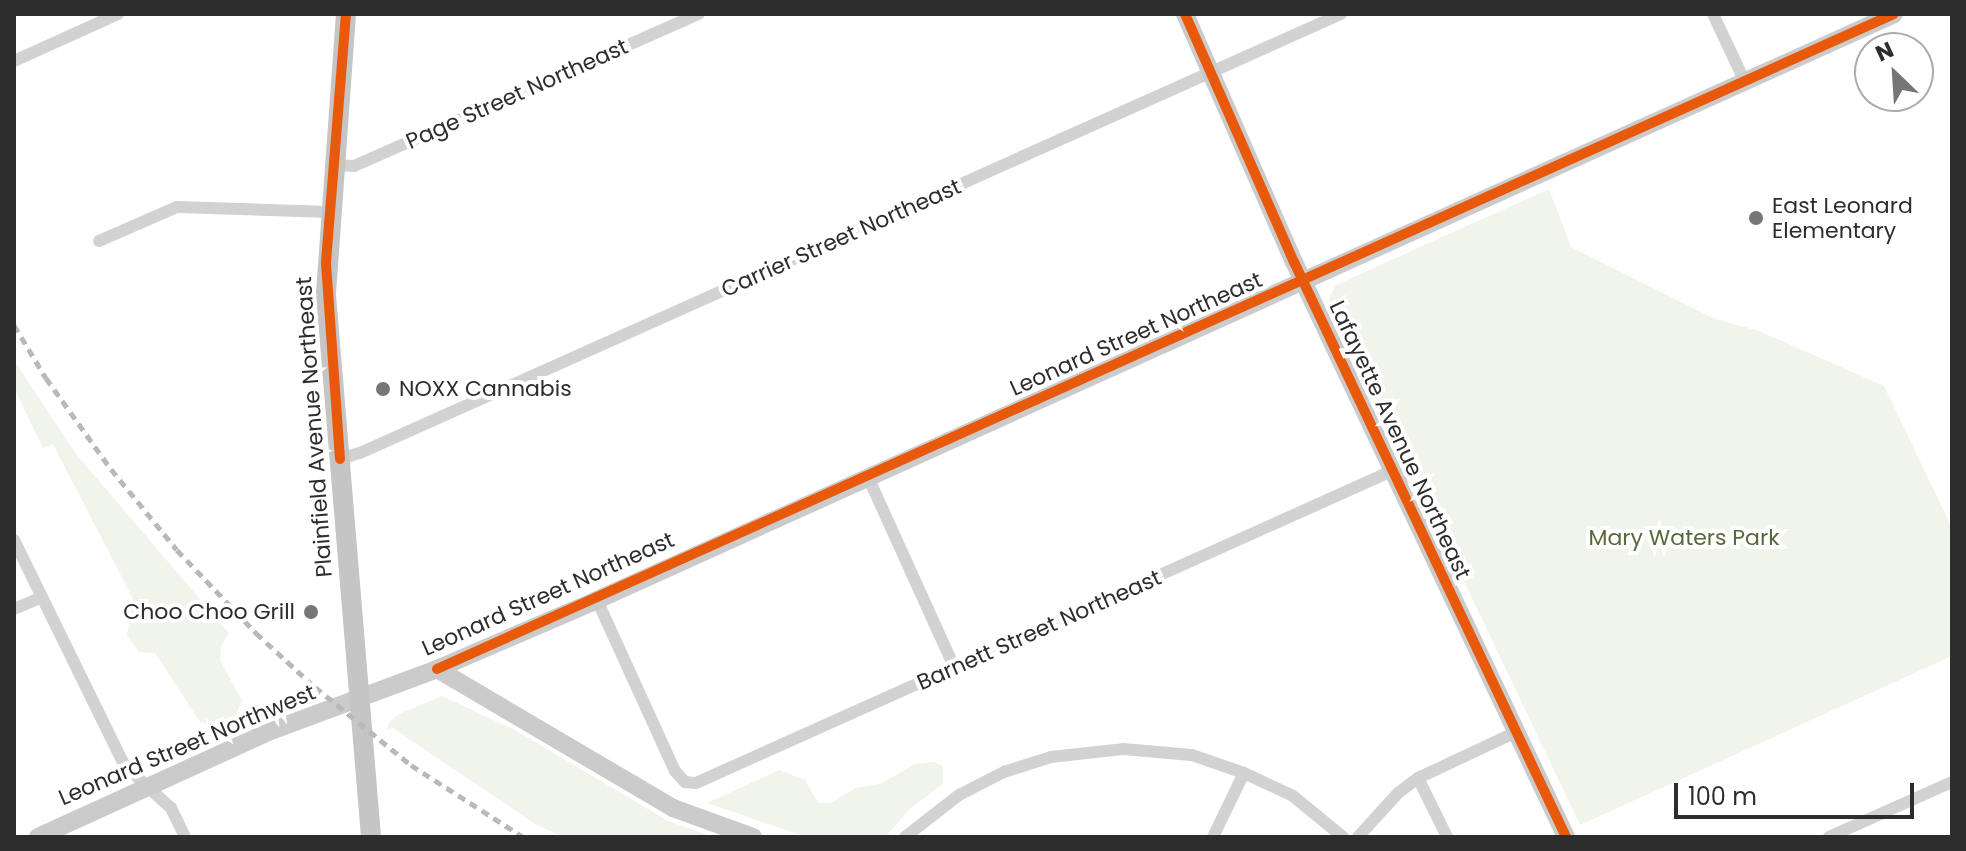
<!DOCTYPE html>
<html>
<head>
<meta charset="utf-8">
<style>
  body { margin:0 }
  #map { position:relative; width:1966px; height:851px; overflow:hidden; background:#fff; font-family:Poppins,sans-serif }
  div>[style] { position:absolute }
  .green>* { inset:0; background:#f1f4eb }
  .street>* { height:12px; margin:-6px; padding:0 6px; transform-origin:6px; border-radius:6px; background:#d2d2d2 }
  .secondary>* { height:18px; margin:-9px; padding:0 9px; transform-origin:9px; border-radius:9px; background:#cbcbcb }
  .primary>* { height:20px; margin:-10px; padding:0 10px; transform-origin:10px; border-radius:10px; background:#c5c5c5 }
  .rail>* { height:5px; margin-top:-2.5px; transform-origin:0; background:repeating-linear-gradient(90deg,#b9b9b9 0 8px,transparent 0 14px) }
  .cycleway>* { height:10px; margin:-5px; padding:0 5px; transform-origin:5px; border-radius:5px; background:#e8590c }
  .dots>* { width:22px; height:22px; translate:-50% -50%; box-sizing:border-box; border:4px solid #fff; border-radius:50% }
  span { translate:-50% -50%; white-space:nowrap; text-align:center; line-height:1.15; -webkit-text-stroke:8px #fff; paint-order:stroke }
  .street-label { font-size:22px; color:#2d2d2d }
  .poi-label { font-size:22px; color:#2d2d2d }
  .left { translate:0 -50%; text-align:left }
  .right { translate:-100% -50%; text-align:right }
  .park-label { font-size:22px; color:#58683a }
  .frame { position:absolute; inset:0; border:16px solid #2d2d2d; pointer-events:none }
  .north { position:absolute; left:1854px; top:32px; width:80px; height:80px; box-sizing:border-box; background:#fff; border:2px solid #ababab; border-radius:50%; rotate:335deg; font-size:22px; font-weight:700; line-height:32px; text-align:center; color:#2d2d2d }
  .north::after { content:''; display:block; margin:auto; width:28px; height:36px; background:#767676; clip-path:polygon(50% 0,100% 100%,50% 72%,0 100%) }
  .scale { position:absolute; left:1674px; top:783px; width:240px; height:36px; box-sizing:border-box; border:4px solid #2d2d2d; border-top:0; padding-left:10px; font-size:24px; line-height:28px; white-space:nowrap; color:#2d2d2d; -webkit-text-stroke:6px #fff; paint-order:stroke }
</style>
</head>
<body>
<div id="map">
  <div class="green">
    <div style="clip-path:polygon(1549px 189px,1571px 247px,1715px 319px,1759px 331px,1884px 386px,1952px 528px,1952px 656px,1580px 825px,1329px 298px,1336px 285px)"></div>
    <div style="clip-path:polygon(14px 360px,76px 454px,229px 633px,221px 646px,220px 660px,242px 701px,235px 716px,215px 725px,200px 722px,155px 653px,139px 652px,127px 635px,133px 599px,53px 444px,43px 448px,14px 388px)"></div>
    <div style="clip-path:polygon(442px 696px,515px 730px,668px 821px,714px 837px,563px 837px,535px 824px,393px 728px,387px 730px,389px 722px,399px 714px)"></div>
    <div style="clip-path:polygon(934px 762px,943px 766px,943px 784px,912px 807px,885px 837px,806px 837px,707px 803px,779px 770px,805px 780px,818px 803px,830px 803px,856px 788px,880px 784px,915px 764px)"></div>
  </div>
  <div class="street">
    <div style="left:1713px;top:14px;width:75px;rotate:64.8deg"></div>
    <div style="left:14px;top:61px;width:114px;rotate:-24.3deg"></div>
    <div style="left:333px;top:165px;width:21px;rotate:3deg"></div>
    <div style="left:354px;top:166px;width:377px;rotate:-23.8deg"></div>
    <div style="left:99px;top:241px;width:85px;rotate:-23.6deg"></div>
    <div style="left:177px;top:207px;width:153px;rotate:1.9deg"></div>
    <div style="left:340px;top:459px;width:21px;rotate:-17deg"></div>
    <div style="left:360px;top:453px;width:1075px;rotate:-24.11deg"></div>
    <div style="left:868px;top:477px;width:211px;rotate:65.6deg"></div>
    <div style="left:14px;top:540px;width:250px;rotate:63.9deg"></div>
    <div style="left:124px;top:765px;width:64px;rotate:42.5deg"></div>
    <div style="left:171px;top:808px;width:32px;rotate:64deg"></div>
    <div style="left:597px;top:600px;width:188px;rotate:65.5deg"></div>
    <div style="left:675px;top:771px;width:15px;rotate:48deg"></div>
    <div style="left:685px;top:782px;width:11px;rotate:5deg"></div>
    <div style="left:696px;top:783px;width:763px;rotate:-24.15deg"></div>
    <div style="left:14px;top:609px;width:30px;rotate:-23deg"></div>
    <div style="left:1418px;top:778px;width:66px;rotate:63.8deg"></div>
    <div style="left:905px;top:837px;width:68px;rotate:-37.9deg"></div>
    <div style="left:959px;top:795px;width:51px;rotate:-27.1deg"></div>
    <div style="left:1004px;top:772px;width:49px;rotate:-17.7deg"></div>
    <div style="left:1051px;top:757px;width:72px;rotate:-6.3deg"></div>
    <div style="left:1123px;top:749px;width:69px;rotate:5deg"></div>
    <div style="left:1192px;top:755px;width:55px;rotate:19.1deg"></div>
    <div style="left:1244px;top:773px;width:54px;rotate:25.1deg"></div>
    <div style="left:1293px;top:796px;width:65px;rotate:39.4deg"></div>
    <div style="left:1213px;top:837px;width:71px;rotate:-64.2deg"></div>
    <div style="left:1358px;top:837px;width:59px;rotate:-47.7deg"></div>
    <div style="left:1398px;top:793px;width:25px;rotate:-37deg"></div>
    <div style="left:1418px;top:778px;width:108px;rotate:-25.1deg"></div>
    <div style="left:1829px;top:837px;width:135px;rotate:-24.1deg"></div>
  </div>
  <div class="secondary">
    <div style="left:1185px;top:14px;width:271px;rotate:66.3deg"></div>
    <div style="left:1294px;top:262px;width:636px;rotate:64.68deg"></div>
    <div style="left:437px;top:669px;width:274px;rotate:30.5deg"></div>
    <div style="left:673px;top:808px;width:85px;rotate:19.9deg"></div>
    <div style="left:38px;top:837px;width:253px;rotate:-24.5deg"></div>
    <div style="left:268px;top:732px;width:180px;rotate:-20.4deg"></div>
    <div style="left:437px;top:669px;width:174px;rotate:-23.3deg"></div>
    <div style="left:597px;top:600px;width:1423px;rotate:-24.31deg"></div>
  </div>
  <div class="primary">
    <div style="left:346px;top:14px;width:282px;rotate:94.1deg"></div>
    <div style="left:326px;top:295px;width:544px;rotate:85.25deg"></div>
  </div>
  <div class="rail">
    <div style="left:14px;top:325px;width:62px;rotate:58.9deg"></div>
    <div style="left:46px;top:378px;width:112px;rotate:54.5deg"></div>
    <div style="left:111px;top:469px;width:104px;rotate:50.8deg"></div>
    <div style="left:177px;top:550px;width:115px;rotate:46.4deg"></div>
    <div style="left:256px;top:633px;width:80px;rotate:42.5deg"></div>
    <div style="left:315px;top:687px;width:124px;rotate:39.1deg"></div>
    <div style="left:411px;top:765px;width:133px;rotate:32.7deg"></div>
  </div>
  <div class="cycleway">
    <div style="left:1185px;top:14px;width:271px;rotate:66.3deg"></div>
    <div style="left:1294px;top:262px;width:636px;rotate:64.68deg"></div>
    <div style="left:340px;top:459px;width:197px;rotate:-94.1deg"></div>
    <div style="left:326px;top:262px;width:249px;rotate:-85.4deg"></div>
    <div style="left:437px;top:669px;width:1597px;rotate:-24.21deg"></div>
  </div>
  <div class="dots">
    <div style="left:1756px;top:218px;background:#767676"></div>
    <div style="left:383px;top:389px;background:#767676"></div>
    <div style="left:311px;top:612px;background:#767676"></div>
  </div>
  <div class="street-label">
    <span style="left:517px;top:94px;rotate:-24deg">Page Street Northeast</span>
    <span style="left:841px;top:238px;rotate:-24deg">Carrier Street Northeast</span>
    <span style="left:1136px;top:334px;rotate:-24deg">Leonard Street Northeast</span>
    <span style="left:314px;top:427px;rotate:-94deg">Plainfield Avenue Northeast</span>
    <span style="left:1400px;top:440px;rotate:65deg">Lafayette Avenue Northeast</span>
    <span style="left:548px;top:594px;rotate:-24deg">Leonard Street Northeast</span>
    <span style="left:1039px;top:630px;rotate:-24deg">Barnett Street Northeast</span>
    <span style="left:187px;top:745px;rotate:-23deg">Leonard Street Northwest</span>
  </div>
  <div class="poi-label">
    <span class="left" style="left:1772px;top:218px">East Leonard<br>Elementary</span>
    <span class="left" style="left:399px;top:389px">NOXX Cannabis</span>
    <span class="right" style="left:295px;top:612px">Choo Choo Grill</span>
  </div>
  <div class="park-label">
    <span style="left:1684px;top:538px">Mary Waters Park</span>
  </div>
  <div class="frame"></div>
  <div class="north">N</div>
  <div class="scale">100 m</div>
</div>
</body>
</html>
